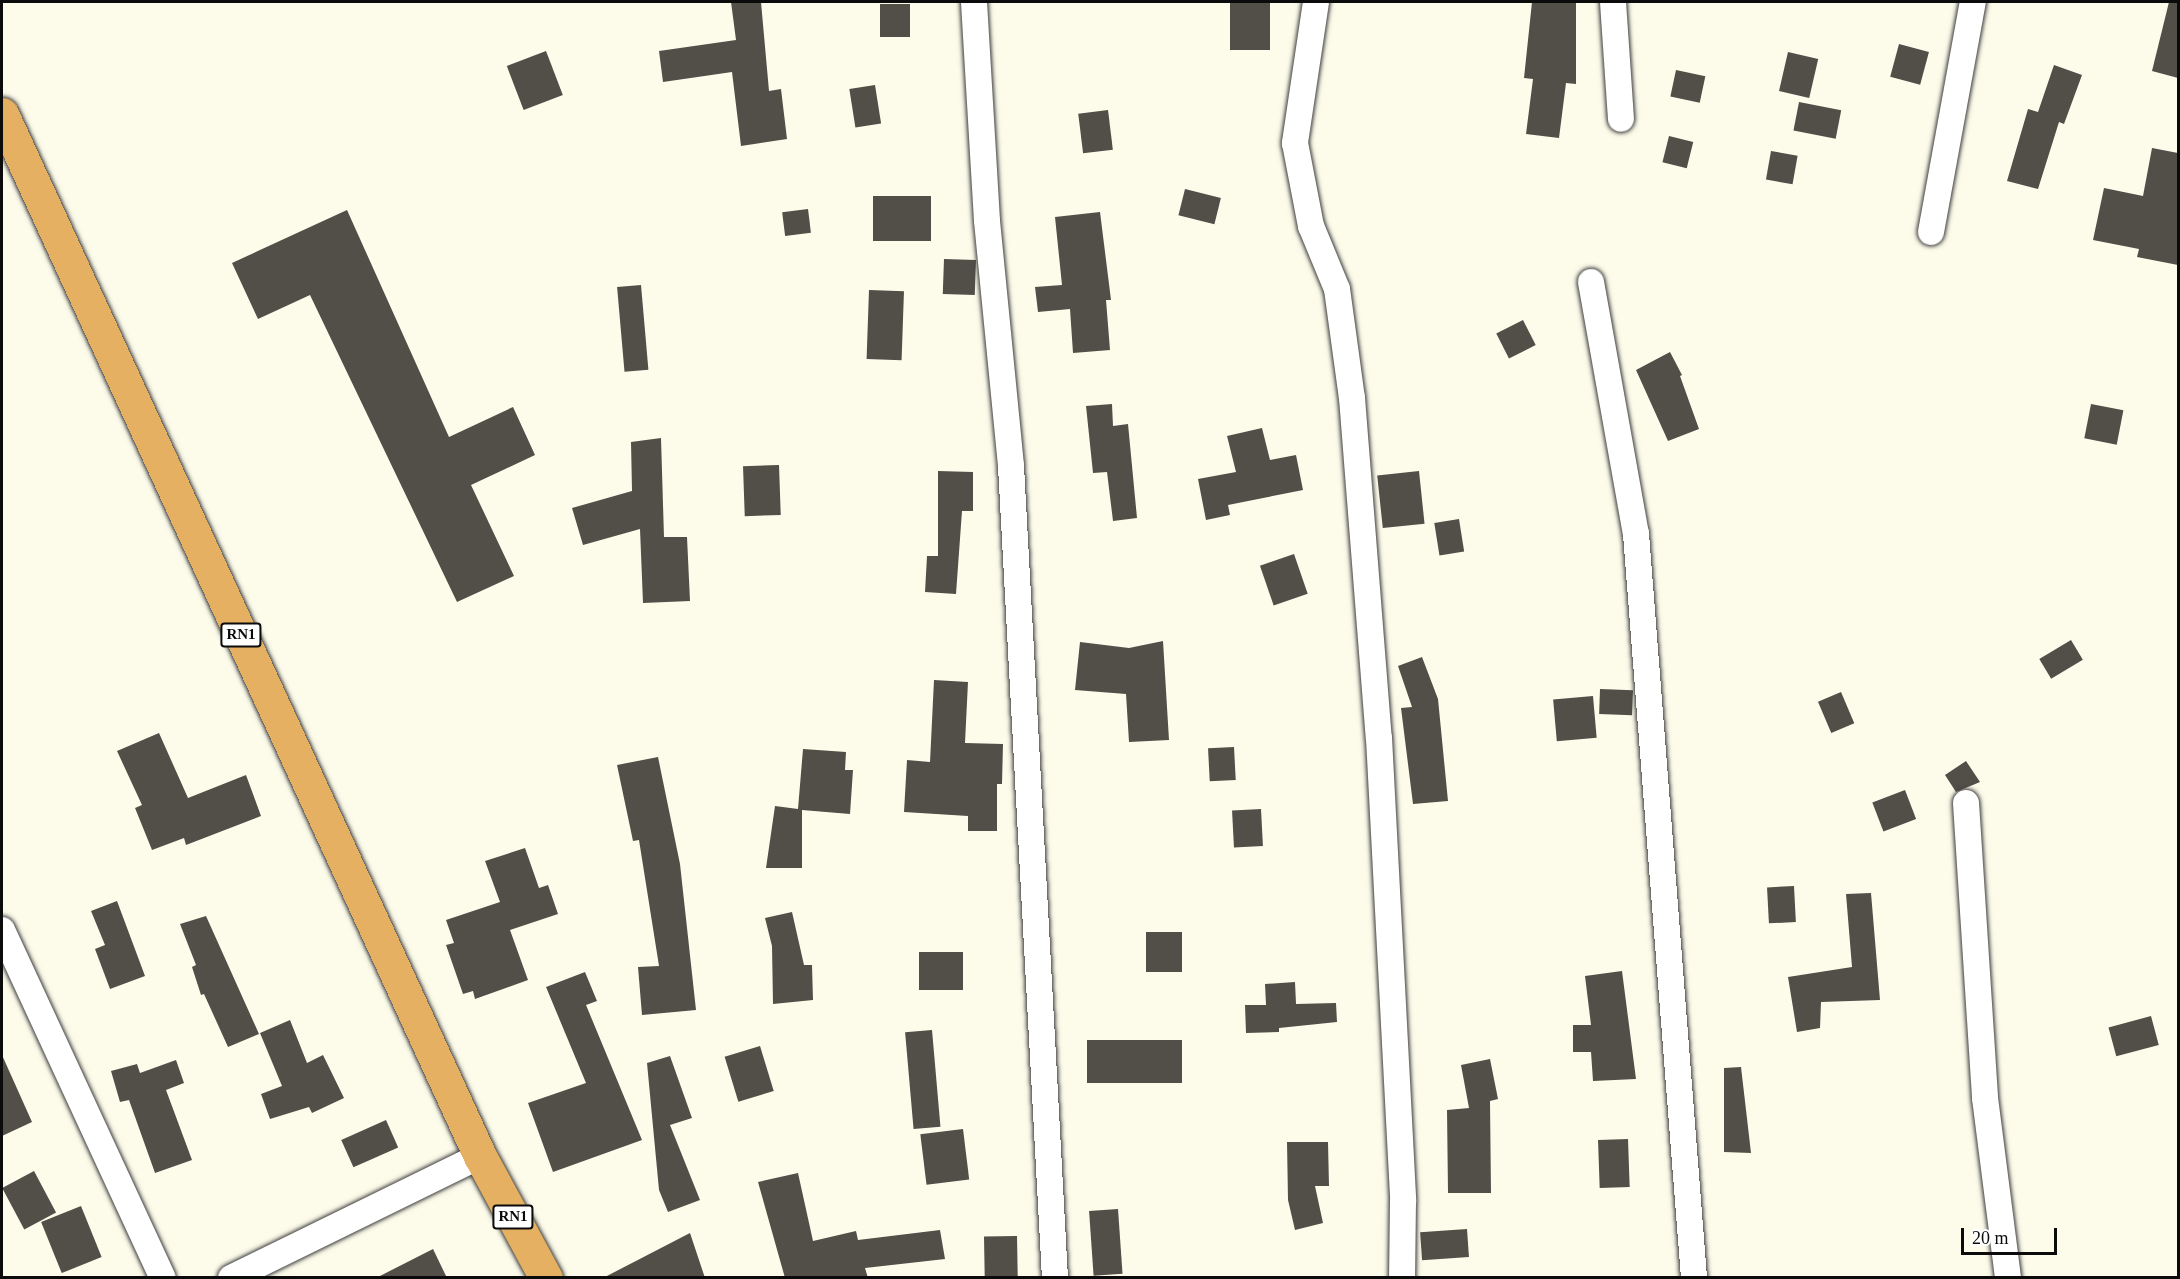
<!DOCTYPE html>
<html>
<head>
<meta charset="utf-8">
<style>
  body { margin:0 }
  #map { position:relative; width:2180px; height:1279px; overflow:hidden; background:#fdfceb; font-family:Georgia,serif }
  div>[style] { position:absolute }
  .building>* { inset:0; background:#524e48; transform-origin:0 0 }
  .roads { filter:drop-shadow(0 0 2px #3e3e3e) drop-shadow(0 0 2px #3e3e3e) }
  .street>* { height:26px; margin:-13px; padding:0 13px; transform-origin:13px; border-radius:13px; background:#fff }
  .highway>* { height:33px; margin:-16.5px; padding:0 16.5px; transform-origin:16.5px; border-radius:16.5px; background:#e5b061 }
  span { translate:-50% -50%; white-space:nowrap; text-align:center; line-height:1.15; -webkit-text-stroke:6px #fff; paint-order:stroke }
  .shield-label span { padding:2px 4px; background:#fff; border:2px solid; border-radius:4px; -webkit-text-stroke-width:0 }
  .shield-label { font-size:15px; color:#0b0b0b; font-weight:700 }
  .frame { position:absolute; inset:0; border:3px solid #0b0b0b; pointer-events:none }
  .scale { position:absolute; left:1961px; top:1228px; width:96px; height:27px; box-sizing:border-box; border:3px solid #0b0b0b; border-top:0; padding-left:8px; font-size:18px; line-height:21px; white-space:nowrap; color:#0b0b0b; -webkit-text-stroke:4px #fff; paint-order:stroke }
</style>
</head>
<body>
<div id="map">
  <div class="building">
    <div style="clip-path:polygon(731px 2px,761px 2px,769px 91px,781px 89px,787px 139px,741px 146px,732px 72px,663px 82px,659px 51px,736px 40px)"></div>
    <div style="left:1230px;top:2px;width:40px;height:48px"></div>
    <div style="clip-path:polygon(1532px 2px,1576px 2px,1576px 84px,1566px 83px,1559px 138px,1526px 134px,1533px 79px,1524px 78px)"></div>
    <div style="clip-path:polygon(2169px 2px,2178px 3px,2178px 78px,2152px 71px)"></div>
    <div style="left:880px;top:4px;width:30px;height:33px"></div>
    <div style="left:1899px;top:44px;width:31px;height:34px;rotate:15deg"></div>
    <div style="left:546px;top:51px;width:47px;height:42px;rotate:69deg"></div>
    <div style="left:1788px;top:52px;width:31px;height:40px;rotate:13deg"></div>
    <div style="clip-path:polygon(2054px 65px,2082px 75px,2064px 124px,2059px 122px,2038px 189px,2007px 181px,2028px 109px,2038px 112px)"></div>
    <div style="left:1676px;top:70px;width:30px;height:27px;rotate:12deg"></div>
    <div style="left:875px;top:85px;width:39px;height:26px;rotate:81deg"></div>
    <div style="left:1799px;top:102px;width:43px;height:29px;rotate:11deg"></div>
    <div style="left:1108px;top:110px;width:40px;height:30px;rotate:83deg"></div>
    <div style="left:1669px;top:136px;width:25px;height:27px;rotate:14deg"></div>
    <div style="clip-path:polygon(2152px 148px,2178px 153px,2178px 265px,2137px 257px,2139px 249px,2093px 240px,2104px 188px,2143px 196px)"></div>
    <div style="left:1771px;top:151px;width:27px;height:29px;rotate:10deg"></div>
    <div style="left:1185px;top:189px;width:37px;height:27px;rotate:14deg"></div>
    <div style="left:931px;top:196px;width:45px;height:58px;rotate:90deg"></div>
    <div style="left:808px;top:209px;width:24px;height:26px;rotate:83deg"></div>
    <div style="clip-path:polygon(347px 210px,449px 437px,513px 407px,535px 455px,471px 485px,514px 576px,457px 602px,310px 295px,258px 319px,232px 263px)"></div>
    <div style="clip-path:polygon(1100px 212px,1111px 300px,1106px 300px,1110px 350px,1073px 353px,1070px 309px,1038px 312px,1035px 287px,1062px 285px,1055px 217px)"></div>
    <div style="left:944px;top:259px;width:32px;height:35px;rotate:2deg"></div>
    <div style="left:641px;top:285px;width:85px;height:24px;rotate:85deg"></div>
    <div style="left:869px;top:290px;width:35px;height:69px;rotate:2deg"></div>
    <div style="left:1523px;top:320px;width:28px;height:30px;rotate:63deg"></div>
    <div style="clip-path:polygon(1670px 352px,1682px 375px,1680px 376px,1699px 429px,1668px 441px,1636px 370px)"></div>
    <div style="clip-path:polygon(1112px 404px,1113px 426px,1128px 424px,1137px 518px,1113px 521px,1107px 472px,1093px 473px,1086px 406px)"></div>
    <div style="left:2091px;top:404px;width:33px;height:35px;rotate:11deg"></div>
    <div style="clip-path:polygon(1262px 428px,1270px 460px,1296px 455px,1303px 490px,1228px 505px,1230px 515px,1206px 520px,1198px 479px,1236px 472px,1227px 436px)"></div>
    <div style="clip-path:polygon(661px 438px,664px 537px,687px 537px,690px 601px,643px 603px,640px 529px,583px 545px,572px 508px,632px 491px,631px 442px)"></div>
    <div style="left:779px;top:465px;width:50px;height:36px;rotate:88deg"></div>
    <div style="clip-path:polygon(938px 471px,973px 472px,973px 511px,962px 511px,956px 594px,925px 592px,927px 556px,938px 556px)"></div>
    <div style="left:1419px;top:471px;width:53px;height:42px;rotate:84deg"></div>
    <div style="left:1459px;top:519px;width:33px;height:25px;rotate:81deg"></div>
    <div style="left:1294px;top:554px;width:42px;height:36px;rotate:71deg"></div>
    <div style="left:2071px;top:640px;width:23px;height:37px;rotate:59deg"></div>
    <div style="clip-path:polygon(1163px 641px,1169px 740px,1129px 742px,1126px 694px,1075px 690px,1080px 642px,1129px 648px)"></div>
    <div style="clip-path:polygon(1422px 657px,1438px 699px,1448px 801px,1413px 804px,1401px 708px,1412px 707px,1398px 666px)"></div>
    <div style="clip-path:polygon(934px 680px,968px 682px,965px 743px,1003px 744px,1002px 784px,997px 784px,997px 831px,968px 831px,968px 816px,904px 812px,907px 760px,930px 762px)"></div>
    <div style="left:1600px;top:689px;width:33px;height:25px;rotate:2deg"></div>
    <div style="left:1841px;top:692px;width:34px;height:25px;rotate:67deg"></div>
    <div style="left:1593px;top:696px;width:42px;height:40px;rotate:85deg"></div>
    <div style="clip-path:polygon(159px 733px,188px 798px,246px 775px,261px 816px,186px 845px,184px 838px,152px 850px,135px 808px,142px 805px,117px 751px)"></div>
    <div style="left:1234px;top:747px;width:33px;height:26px;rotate:87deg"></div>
    <div style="clip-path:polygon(803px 749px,846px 752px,845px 770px,853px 770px,850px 814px,802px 810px,802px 868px,766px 868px,775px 806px,798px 809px)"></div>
    <div style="clip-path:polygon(658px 757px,680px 864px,696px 1010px,642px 1015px,638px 967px,659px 966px,639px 840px,633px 841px,617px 765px)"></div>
    <div style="clip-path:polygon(1966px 761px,1980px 782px,1956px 792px,1945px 775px)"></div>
    <div style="left:1905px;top:790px;width:31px;height:35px;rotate:69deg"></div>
    <div style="left:1261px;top:809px;width:37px;height:29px;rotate:87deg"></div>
    <div style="clip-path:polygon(525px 848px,539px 888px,548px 885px,558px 914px,510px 930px,528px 980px,475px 999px,473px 991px,463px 994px,446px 945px,454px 943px,446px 920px,500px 902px,485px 861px)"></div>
    <div style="left:1794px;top:886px;width:36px;height:27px;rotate:87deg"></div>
    <div style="clip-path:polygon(1871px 893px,1880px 1000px,1821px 1002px,1820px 1028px,1797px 1032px,1788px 977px,1852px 967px,1846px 894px)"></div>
    <div style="clip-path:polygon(117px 901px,145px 976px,110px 989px,95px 949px,105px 945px,91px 911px)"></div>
    <div style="clip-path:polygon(792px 912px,804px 965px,812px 965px,813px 1000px,773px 1004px,772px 946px,765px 918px)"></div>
    <div style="clip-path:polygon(206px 916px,259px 1034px,228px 1047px,204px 994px,201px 995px,192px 967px,196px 965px,180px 924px)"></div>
    <div style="left:1182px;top:932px;width:40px;height:36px;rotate:90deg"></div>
    <div style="left:963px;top:952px;width:38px;height:44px;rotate:90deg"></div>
    <div style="clip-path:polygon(1622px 971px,1636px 1079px,1593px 1081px,1591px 1052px,1573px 1052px,1573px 1025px,1591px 1025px,1585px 976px)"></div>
    <div style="clip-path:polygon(585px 972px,597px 1001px,586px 1005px,642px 1140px,553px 1172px,528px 1103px,586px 1083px,546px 987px)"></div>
    <div style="clip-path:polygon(1295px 982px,1296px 1004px,1336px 1003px,1337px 1022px,1279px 1028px,1279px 1032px,1246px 1033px,1245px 1005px,1266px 1005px,1265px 984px)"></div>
    <div style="left:2151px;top:1016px;width:30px;height:44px;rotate:75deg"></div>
    <div style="clip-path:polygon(290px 1020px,307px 1063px,323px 1055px,344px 1098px,312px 1113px,309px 1107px,270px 1119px,261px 1094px,282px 1086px,260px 1033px)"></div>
    <div style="left:932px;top:1030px;width:97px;height:27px;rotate:85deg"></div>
    <div style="left:1182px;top:1040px;width:43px;height:95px;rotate:90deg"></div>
    <div style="left:760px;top:1046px;width:47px;height:37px;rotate:73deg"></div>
    <div style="clip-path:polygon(2px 1055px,32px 1122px,2px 1136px)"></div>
    <div style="clip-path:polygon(670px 1056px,692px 1118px,670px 1125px,700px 1200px,668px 1212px,659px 1190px,647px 1063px)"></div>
    <div style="clip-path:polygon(1490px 1059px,1498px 1099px,1490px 1101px,1491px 1193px,1448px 1193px,1447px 1110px,1469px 1108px,1461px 1065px)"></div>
    <div style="clip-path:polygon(176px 1060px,184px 1083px,166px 1090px,192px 1160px,155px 1173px,129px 1100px,120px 1102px,111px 1071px,137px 1064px,140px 1073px)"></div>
    <div style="clip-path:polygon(1741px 1067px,1751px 1153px,1724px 1152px,1724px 1068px)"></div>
    <div style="left:386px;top:1120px;width:30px;height:49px;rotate:66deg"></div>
    <div style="left:963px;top:1129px;width:51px;height:43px;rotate:83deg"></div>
    <div style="left:1628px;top:1139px;width:48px;height:30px;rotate:88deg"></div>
    <div style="clip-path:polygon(1287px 1142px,1328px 1142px,1329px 1186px,1315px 1186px,1323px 1223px,1295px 1230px,1288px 1200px)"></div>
    <div style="left:34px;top:1171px;width:47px;height:36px;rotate:62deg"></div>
    <div style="clip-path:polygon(798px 1173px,813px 1241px,856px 1231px,858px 1240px,940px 1230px,945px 1259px,865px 1268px,868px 1278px,785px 1278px,758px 1182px)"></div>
    <div style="left:81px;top:1206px;width:55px;height:43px;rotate:68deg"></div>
    <div style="left:1118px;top:1209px;width:65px;height:29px;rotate:86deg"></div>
    <div style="left:1467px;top:1229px;width:28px;height:47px;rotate:86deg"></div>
    <div style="clip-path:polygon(690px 1233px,705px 1278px,603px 1278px)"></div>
    <div style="left:1017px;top:1236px;width:42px;height:33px;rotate:89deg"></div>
    <div style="clip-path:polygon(433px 1249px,447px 1278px,376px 1278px)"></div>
  </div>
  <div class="roads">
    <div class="street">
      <div style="left:974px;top:2px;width:219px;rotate:86.6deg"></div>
      <div style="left:987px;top:221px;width:246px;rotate:84.4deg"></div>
      <div style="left:1011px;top:466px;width:813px;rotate:86.9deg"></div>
      <div style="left:1316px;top:2px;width:143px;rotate:98.5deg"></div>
      <div style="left:1295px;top:143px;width:85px;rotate:79.1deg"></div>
      <div style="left:1311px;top:226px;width:68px;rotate:67.6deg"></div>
      <div style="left:1337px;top:289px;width:110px;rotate:82.2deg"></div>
      <div style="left:1352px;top:398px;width:341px;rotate:85.5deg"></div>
      <div style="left:1379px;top:738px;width:464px;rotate:87deg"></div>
      <div style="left:1403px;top:1201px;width:77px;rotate:90.7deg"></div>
      <div style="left:1613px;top:2px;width:117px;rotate:86.1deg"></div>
      <div style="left:1931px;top:232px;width:234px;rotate:-79.7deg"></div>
      <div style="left:1591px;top:282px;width:256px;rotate:79.9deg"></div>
      <div style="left:1636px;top:534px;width:746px;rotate:85.54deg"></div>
      <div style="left:1966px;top:803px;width:296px;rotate:86.3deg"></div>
      <div style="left:1985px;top:1098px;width:181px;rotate:82.7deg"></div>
      <div style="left:2px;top:930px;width:383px;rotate:65.2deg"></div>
      <div style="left:231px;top:1278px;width:277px;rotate:-26.1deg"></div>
    </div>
    <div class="highway">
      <div style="left:2px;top:114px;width:1146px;rotate:65.36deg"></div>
      <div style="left:480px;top:1156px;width:139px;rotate:61.6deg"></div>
    </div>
  </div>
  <div class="shield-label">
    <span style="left:241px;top:635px">RN1</span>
    <span style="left:513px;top:1217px">RN1</span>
  </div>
  <div class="frame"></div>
  <div class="scale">20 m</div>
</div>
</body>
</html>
